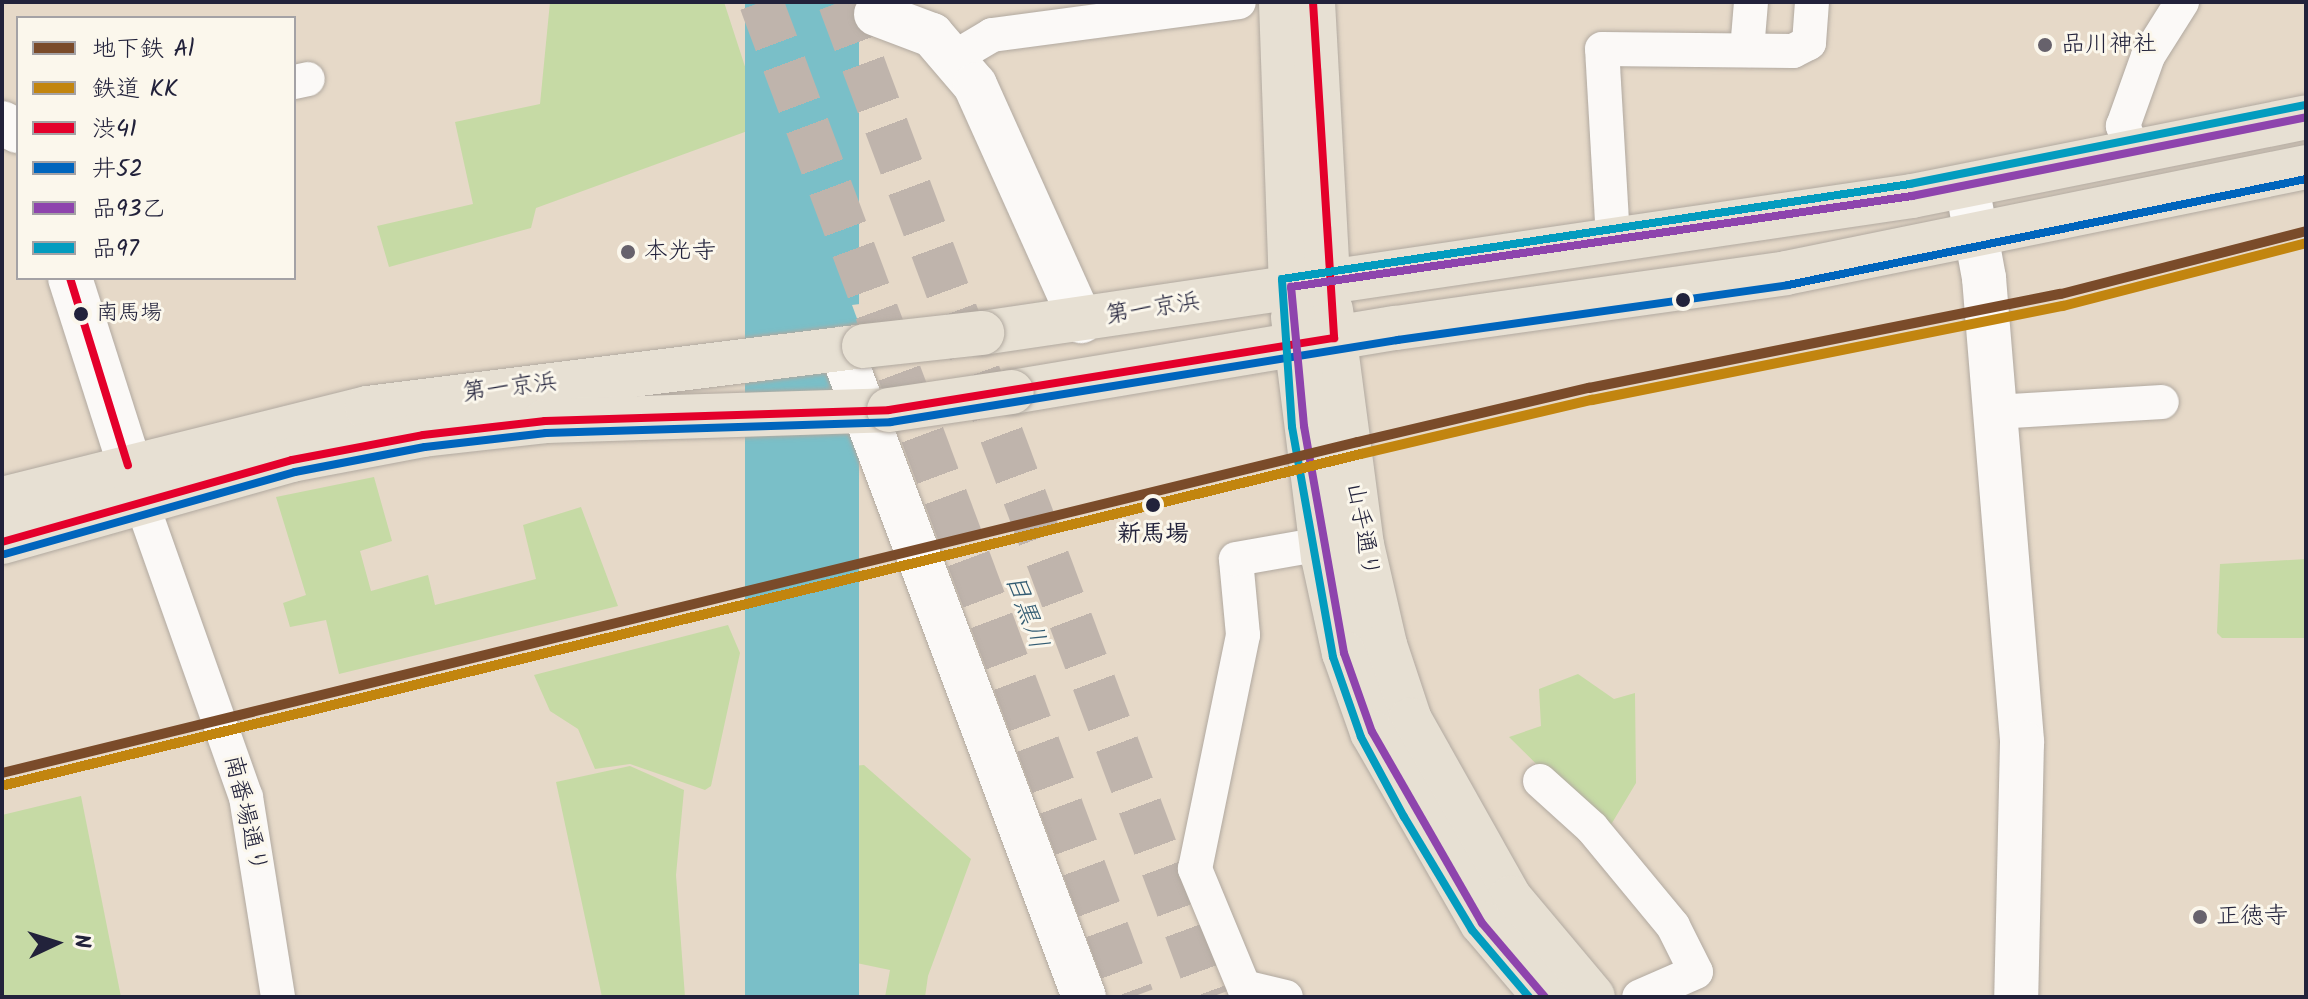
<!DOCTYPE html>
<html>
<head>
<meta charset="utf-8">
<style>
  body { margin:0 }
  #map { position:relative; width:2308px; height:999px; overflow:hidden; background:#e6d9c8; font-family:Kalam,"Klee One",sans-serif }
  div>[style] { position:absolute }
  .green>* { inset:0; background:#c6daa5 }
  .water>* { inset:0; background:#7abfc8; transform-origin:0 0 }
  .pier>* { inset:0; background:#e6d9c8 }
  .motorway-tunnel>* { height:44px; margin-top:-22px; transform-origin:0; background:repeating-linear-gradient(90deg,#bfb4ac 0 44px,transparent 0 66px) }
  .roads { filter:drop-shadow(0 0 2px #b1a9a0) drop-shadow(0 0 2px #b1a9a0) }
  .minor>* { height:34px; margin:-17px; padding:0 17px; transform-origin:17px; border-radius:17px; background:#fbf9f7 }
  .tertiary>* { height:44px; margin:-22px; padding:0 22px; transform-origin:22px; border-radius:22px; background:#fbf9f7 }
  .primary>* { height:44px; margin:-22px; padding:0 22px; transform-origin:22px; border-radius:22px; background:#e7e0d3 }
  .trunk>* { height:44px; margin:-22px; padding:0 22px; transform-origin:22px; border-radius:22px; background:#e7e0d3 }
  .bridges { filter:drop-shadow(0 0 2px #b1a9a0) drop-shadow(0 0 2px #b1a9a0) }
  .trunk-bridge>* { height:44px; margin:-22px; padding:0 22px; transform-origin:22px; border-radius:22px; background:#e7e0d3 }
  .bus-1>* { height:8px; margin:-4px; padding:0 4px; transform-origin:4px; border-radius:4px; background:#e4002b }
  .bus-2>* { height:8px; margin:-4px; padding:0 4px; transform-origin:4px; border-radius:4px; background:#0065bd }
  .bus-3>* { height:8px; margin:-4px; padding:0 4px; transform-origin:4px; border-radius:4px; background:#8e44ad }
  .bus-4>* { height:8px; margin:-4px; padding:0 4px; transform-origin:4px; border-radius:4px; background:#039cbf }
  .rail-1>* { height:10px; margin:-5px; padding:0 5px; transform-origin:5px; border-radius:5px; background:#c2850f }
  .metro-1>* { height:10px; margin:-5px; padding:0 5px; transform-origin:5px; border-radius:5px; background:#7a4b2a }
  .dots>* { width:22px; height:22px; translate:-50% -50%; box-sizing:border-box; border:4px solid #fbf7ec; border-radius:50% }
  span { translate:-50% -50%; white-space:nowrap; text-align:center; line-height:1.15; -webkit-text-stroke:6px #fbf7ec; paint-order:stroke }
  .bus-label { font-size:22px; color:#22223b }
  .left { translate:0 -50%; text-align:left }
  .poi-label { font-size:24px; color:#22223b }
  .street-label { font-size:24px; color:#22223b }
  .stop-label { font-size:24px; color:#22223b; font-weight:700 }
  .water-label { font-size:26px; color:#325c73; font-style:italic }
  .frame { position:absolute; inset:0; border:4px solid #22223b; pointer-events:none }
  .legend { position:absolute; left:16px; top:16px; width:280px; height:264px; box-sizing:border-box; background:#fbf7ec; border:2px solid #a4a2a5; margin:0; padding:10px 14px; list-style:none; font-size:24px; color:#22223b }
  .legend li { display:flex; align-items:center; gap:16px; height:40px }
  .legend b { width:40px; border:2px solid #a4a2a5 }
  .north { position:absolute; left:16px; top:903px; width:80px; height:80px; -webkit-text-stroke:6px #fbf7ec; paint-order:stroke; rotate:86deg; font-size:22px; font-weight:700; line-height:32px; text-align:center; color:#22223b }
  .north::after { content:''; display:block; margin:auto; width:28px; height:36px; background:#22223b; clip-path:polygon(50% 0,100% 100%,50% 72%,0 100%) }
</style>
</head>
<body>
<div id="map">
  <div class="green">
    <div style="clip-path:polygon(550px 2px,724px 2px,764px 125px,536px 208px,531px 228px,389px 267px,377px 226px,473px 204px,455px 122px,540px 104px)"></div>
    <div style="clip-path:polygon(374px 477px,392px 541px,360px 551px,371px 591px,428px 575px,435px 605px,536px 579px,523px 525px,581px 507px,618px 606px,339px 674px,326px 620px,290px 627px,283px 603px,306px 595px,276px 497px)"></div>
    <div style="clip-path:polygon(2306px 559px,2306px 638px,2222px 638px,2217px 633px,2220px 564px)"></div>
    <div style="clip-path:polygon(728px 625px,740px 653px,711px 786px,705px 790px,630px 764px,595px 769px,578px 729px,550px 711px,534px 675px)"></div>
    <div style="clip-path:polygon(1578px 674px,1614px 699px,1635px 693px,1636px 783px,1606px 833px,1509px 737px,1541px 726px,1539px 689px)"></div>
    <div style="clip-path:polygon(864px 765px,971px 859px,928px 976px,925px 997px,885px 997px,890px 970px,842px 960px,850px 905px,805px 896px,830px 768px)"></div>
    <div style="clip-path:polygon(630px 766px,684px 790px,676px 875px,685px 997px,602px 997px,556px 782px)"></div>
    <div style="clip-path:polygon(81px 796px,121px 997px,2px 997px,2px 815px)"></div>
  </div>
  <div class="water">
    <div style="left:745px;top:2px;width:114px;height:1062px"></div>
  </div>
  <div class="pier">
    <div style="clip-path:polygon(970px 290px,1025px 436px,906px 451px,852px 305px)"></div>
  </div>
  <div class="motorway-tunnel">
    <div style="left:761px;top:2px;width:1062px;rotate:69.55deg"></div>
    <div style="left:840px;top:2px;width:1062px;rotate:69.55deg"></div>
  </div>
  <div class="roads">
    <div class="minor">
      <div style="left:1747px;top:50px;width:48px;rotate:-85.2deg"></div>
      <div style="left:955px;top:57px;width:43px;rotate:-30.7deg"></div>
      <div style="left:992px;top:35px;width:249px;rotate:-7.6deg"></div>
      <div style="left:294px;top:82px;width:14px;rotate:-12deg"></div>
      <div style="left:2135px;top:152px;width:29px;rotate:-115deg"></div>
      <div style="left:2123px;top:126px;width:74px;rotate:-70.3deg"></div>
      <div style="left:2148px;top:56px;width:64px;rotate:-57.8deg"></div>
      <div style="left:1613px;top:239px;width:190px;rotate:-93.3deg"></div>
      <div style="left:1602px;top:49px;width:191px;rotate:0.6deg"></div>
      <div style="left:1793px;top:51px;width:18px;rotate:-27deg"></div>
      <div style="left:1809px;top:43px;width:41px;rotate:-85.8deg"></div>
      <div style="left:1995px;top:412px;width:167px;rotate:-3.4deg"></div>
      <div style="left:141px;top:501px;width:314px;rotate:70.5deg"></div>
      <div style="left:246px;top:797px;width:203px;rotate:80.9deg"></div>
      <div style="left:1540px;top:781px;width:70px;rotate:42.1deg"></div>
      <div style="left:1592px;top:828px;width:127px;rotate:50.4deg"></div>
      <div style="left:1673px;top:926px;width:51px;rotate:63.4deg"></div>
      <div style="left:1696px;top:972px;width:62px;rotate:156.3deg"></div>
      <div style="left:1244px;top:987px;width:43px;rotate:13.4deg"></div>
      <div style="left:1248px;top:997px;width:139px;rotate:-112.5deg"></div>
      <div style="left:1195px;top:869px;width:239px;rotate:-78.4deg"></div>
      <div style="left:1243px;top:635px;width:76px;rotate:-95.3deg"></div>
      <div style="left:1236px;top:559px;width:87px;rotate:-9.9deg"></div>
    </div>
    <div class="tertiary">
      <div style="left:876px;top:14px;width:60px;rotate:20.6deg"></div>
      <div style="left:932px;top:35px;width:66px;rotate:49.3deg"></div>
      <div style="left:975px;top:85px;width:259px;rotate:65.8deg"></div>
      <div style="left:2px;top:123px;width:18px;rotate:27deg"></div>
      <div style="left:1967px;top:186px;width:94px;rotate:79.5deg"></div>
      <div style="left:1984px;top:278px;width:466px;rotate:85.3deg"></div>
      <div style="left:2022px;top:742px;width:255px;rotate:91.3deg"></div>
      <div style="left:70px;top:278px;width:234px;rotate:72.3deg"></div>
      <div style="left:841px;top:349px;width:692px;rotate:69.44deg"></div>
    </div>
    <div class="primary">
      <div style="left:1281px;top:2px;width:285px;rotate:88deg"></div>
      <div style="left:1313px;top:2px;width:278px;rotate:86.9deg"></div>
    </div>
    <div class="trunk">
      <div style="left:1331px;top:310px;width:237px;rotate:82.5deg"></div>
      <div style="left:1362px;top:545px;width:103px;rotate:77deg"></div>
      <div style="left:1385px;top:645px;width:79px;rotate:71.6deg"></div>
      <div style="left:1410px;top:720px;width:204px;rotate:60.7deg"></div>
      <div style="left:1510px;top:898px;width:129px;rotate:50deg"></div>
      <div style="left:1293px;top:317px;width:242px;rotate:82.9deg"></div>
      <div style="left:1323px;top:557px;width:98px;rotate:77.7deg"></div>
      <div style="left:1344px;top:653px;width:84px;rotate:70.5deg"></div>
      <div style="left:1372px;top:732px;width:220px;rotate:60.1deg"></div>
      <div style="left:1482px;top:923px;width:97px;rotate:49.6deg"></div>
      <div style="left:982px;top:333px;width:940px;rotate:-8.38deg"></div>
      <div style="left:1912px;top:196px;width:402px;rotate:-11.3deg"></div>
      <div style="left:1012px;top:392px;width:389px;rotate:-9.5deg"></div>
      <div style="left:1396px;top:328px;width:394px;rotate:-8deg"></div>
      <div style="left:1786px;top:273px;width:531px;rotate:-11.52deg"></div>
      <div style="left:2px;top:499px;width:376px;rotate:-14deg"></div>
      <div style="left:367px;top:408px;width:501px;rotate:-7.11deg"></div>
      <div style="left:2px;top:542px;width:301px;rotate:-15.8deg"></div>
      <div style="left:292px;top:460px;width:133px;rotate:-10.8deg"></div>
      <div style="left:423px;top:435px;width:123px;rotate:-6.5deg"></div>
      <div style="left:545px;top:421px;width:344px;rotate:-1.8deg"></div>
    </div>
  </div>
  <div class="bridges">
    <div class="trunk-bridge">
      <div style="left:864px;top:346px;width:119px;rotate:-6.3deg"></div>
      <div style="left:889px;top:410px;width:124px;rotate:-8.3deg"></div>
    </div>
  </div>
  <div class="bus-1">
    <div style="left:1313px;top:2px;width:337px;rotate:86.4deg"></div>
    <div style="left:70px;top:278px;width:196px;rotate:72.8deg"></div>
    <div style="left:2px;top:542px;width:301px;rotate:-15.8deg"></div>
    <div style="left:292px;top:460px;width:133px;rotate:-10.8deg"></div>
    <div style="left:423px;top:435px;width:123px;rotate:-6.5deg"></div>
    <div style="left:545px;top:421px;width:344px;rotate:-1.8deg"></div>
    <div style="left:889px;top:410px;width:451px;rotate:-9.2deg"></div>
  </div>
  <div class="bus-2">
    <div style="left:5px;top:554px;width:301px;rotate:-15.8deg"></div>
    <div style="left:295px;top:472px;width:132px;rotate:-10.9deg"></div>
    <div style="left:425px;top:447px;width:122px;rotate:-6.6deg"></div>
    <div style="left:546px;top:433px;width:345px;rotate:-1.8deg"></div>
    <div style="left:891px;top:422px;width:514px;rotate:-9.19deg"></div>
    <div style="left:1398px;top:340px;width:394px;rotate:-8deg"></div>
    <div style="left:1788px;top:285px;width:529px;rotate:-11.56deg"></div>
  </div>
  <div class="bus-3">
    <div style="left:1545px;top:997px;width:97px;rotate:-130.4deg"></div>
    <div style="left:1482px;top:923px;width:220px;rotate:-119.9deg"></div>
    <div style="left:1372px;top:732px;width:84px;rotate:-109.5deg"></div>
    <div style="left:1344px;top:653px;width:230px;rotate:-100deg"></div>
    <div style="left:1304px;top:426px;width:140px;rotate:-95.3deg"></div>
    <div style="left:1291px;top:287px;width:628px;rotate:-8.34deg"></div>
    <div style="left:1912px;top:196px;width:402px;rotate:-11.3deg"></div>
  </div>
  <div class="bus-4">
    <div style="left:1529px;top:997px;width:88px;rotate:-130.4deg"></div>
    <div style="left:1472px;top:930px;width:132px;rotate:-121deg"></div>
    <div style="left:1404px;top:817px;width:91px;rotate:-118.3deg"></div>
    <div style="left:1361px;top:737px;width:85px;rotate:-109.3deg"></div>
    <div style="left:1333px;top:657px;width:234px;rotate:-100.1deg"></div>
    <div style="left:1292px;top:427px;width:148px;rotate:-93.9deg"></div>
    <div style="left:1282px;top:279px;width:635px;rotate:-8.6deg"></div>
    <div style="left:1910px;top:184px;width:402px;rotate:-11.3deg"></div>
  </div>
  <div class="rail-1">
    <div style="left:5px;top:785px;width:1396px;rotate:-13.72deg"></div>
    <div style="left:1361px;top:454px;width:237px;rotate:-13.2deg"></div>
    <div style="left:1592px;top:400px;width:480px;rotate:-11.3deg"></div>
    <div style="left:2063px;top:306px;width:251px;rotate:-14.5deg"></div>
  </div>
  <div class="metro-1">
    <div style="left:2px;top:773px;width:1396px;rotate:-13.72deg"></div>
    <div style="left:1358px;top:442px;width:237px;rotate:-13.2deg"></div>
    <div style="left:1589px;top:388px;width:481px;rotate:-11.3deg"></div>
    <div style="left:2061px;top:294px;width:253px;rotate:-14.4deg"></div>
  </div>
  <div class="dots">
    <div style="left:2045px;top:45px;background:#67626c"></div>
    <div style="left:628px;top:252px;background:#67626c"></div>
    <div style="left:1683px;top:300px;background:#22223b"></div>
    <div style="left:81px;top:314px;background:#22223b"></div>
    <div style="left:1153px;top:505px;background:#22223b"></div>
    <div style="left:2200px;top:917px;background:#67626c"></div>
  </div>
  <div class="bus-label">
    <span class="left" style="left:96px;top:314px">南馬場</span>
  </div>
  <div class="poi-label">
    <span class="left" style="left:2061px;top:45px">品川神社</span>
    <span class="left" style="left:644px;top:252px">本光寺</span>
    <span class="left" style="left:2216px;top:917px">正徳寺</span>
  </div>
  <div class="street-label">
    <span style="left:1153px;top:309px;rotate:-9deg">第一京浜</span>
    <span style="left:510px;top:388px;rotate:-7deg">第一京浜</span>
    <span style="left:1362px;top:530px;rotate:80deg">山手通り</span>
    <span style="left:245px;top:814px;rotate:77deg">南番場通り</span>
  </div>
  <div class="stop-label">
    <span style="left:1153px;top:535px">新馬場</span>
  </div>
  <div class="water-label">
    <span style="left:1025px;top:612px;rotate:70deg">目黒川</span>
  </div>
  <div class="frame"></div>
  <ul class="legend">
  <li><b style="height:10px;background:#7a4b2a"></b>地下鉄 Al</li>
  <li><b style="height:10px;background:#c2850f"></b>鉄道 KK</li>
  <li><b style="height:10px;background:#e4002b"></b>渋41</li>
  <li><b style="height:10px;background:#0065bd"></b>井52</li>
  <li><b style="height:10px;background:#8e44ad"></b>品93乙</li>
  <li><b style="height:10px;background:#039cbf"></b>品97</li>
  </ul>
  <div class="north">N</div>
</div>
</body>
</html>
